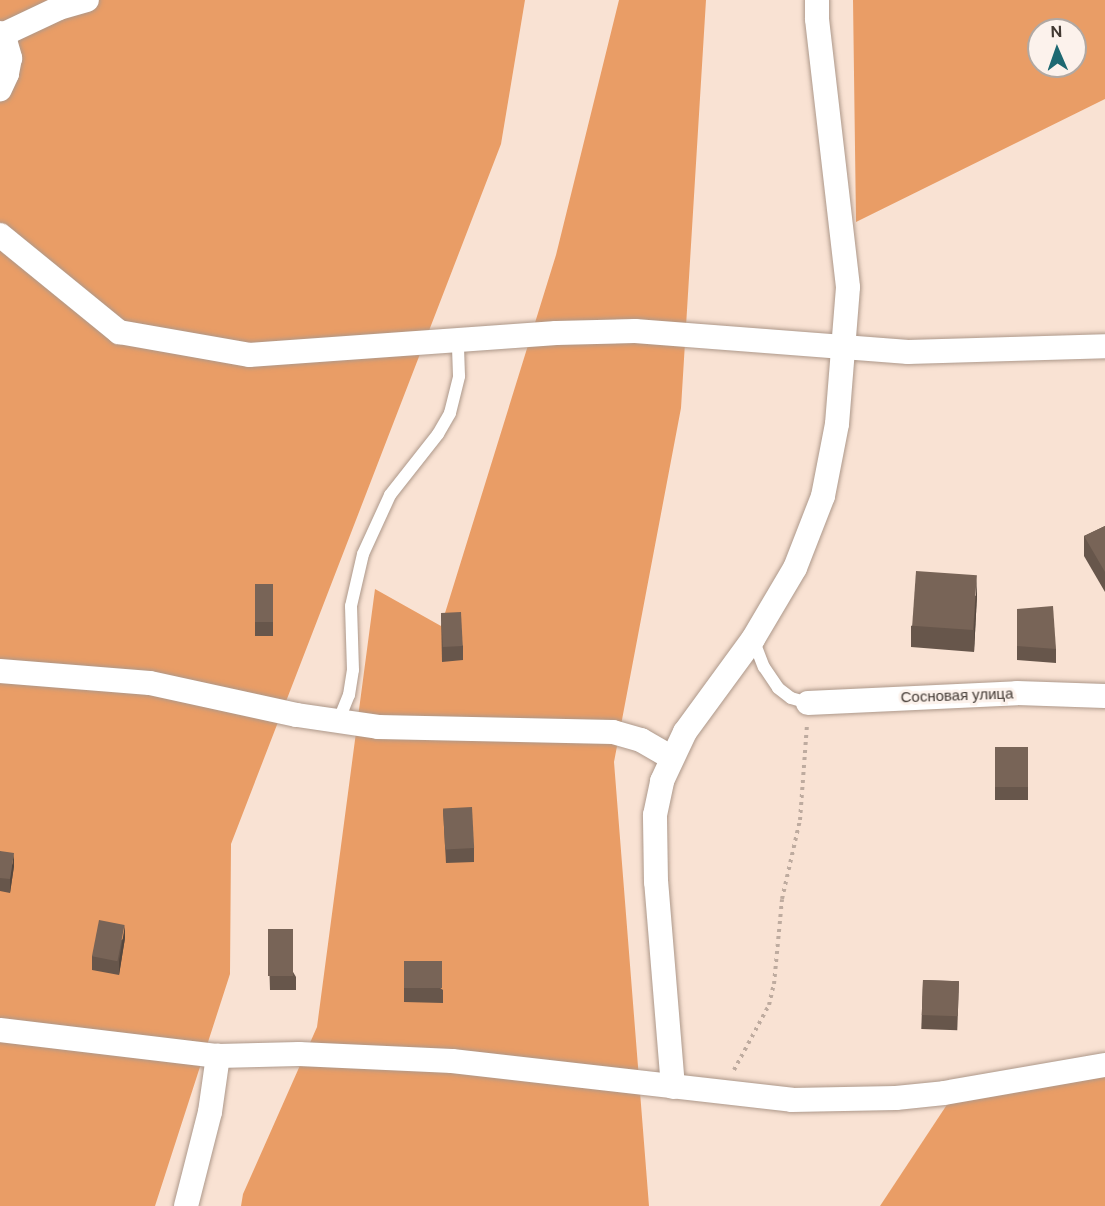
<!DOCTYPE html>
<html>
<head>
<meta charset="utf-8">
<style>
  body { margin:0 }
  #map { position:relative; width:1105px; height:1206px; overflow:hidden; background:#f9e2d3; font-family:"DM Sans",sans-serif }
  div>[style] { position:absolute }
  .forest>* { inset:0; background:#e99d66 }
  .path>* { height:4px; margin-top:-2px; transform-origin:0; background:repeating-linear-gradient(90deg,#beab9f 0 3px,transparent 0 7.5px) }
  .roads { filter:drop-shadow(0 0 2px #ad988a) drop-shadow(0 0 2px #ad988a) }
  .service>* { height:12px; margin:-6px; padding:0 6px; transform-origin:6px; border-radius:6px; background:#fff }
  .minor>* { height:24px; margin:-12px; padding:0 12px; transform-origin:12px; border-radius:12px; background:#fff }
  .wall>* { inset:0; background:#67564b; transform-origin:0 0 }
  .shaded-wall>* { inset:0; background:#54463d }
  .building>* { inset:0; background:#786457; transform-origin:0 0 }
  span { translate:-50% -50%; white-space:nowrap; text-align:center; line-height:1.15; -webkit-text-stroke:6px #fcf2ec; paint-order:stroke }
  .street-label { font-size:15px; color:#413832 }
  .north { position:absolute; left:1027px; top:18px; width:60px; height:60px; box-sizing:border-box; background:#fcf2ec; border:2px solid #b1a8a2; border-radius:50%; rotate:358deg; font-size:16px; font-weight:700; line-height:24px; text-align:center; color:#413832 }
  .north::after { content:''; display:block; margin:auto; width:21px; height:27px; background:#1e6972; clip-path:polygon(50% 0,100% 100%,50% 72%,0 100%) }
</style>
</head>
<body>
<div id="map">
  <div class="forest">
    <div style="clip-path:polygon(0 0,525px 0,501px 144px,231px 844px,230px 974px,155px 1206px,0 1206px)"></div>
    <div style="clip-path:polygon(619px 0,706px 0,681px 408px,614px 762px,649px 1206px,241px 1206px,243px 1194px,317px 1027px,375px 589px,441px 626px,556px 255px)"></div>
    <div style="clip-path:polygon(evenodd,853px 0,1105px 0,1105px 99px,856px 222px,853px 0,1039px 30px,1075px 30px,1075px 66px,1039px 66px,1039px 30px)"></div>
    <div style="clip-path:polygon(1105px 1057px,1105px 1206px,880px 1206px,952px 1097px)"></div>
  </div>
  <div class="path">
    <div style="left:734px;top:1070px;width:74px;rotate:-61.7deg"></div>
    <div style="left:769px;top:1005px;width:22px;rotate:-77deg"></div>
    <div style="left:774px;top:984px;width:85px;rotate:-84.6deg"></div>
    <div style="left:782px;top:899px;width:81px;rotate:-77.2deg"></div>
    <div style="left:800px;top:820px;width:96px;rotate:-85.8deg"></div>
  </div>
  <div class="roads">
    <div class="service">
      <div style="left:753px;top:639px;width:30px;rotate:69deg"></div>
      <div style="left:764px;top:667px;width:25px;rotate:56deg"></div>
      <div style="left:778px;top:688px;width:16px;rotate:38deg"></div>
      <div style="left:791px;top:698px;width:18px;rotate:16deg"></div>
      <div style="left:338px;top:722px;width:29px;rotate:-68deg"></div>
      <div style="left:349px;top:695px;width:25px;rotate:-81deg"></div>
      <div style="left:353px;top:670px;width:64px;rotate:-91.8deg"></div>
      <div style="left:351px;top:606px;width:53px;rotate:-77deg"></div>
      <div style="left:363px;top:554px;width:65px;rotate:-65.4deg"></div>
      <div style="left:390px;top:495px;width:78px;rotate:-51.8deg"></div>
      <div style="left:438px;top:434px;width:24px;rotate:-60deg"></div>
      <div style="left:450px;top:413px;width:38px;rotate:-76deg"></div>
      <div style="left:459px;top:376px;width:35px;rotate:-92deg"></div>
    </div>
    <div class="minor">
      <div style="left:0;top:33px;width:9px;rotate:54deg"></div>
      <div style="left:5px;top:40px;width:19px;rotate:74deg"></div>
      <div style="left:10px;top:58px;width:16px;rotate:101deg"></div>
      <div style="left:7px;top:74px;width:17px;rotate:115deg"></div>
      <div style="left:2px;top:35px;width:63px;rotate:-25.3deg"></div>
      <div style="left:59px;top:8px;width:29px;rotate:-16deg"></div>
      <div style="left:0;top:235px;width:154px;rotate:39.2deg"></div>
      <div style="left:119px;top:332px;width:132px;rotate:10deg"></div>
      <div style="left:249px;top:355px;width:308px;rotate:-4.1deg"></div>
      <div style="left:556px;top:333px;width:79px;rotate:-1.5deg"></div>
      <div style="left:635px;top:331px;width:274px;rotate:4.4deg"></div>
      <div style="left:908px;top:352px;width:197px;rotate:-1.7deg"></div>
      <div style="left:0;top:671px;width:150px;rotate:4.6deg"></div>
      <div style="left:150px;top:683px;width:150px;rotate:12.3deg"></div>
      <div style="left:297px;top:715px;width:82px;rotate:8.4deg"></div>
      <div style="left:378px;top:727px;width:235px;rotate:1.2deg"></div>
      <div style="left:613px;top:732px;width:29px;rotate:16deg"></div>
      <div style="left:641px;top:740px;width:34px;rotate:30deg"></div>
      <div style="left:808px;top:703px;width:209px;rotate:-2.7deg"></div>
      <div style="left:1017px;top:693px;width:88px;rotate:2deg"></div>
      <div style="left:0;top:1030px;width:220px;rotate:6.8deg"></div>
      <div style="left:218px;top:1056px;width:81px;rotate:-1.4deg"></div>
      <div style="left:299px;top:1054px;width:153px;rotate:2.6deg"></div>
      <div style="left:452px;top:1061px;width:342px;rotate:6.5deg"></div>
      <div style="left:792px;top:1100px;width:104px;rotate:-1.1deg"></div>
      <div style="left:896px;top:1098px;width:48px;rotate:-5.9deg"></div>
      <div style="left:944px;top:1093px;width:163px;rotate:-9.9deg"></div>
      <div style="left:673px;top:1087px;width:206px;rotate:-94.7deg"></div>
      <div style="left:656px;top:882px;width:67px;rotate:-90.9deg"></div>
      <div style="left:655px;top:815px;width:35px;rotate:-78deg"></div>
      <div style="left:662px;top:781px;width:54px;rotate:-64.9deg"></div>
      <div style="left:685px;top:732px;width:115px;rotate:-53.8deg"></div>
      <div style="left:753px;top:639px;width:82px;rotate:-59.4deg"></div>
      <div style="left:795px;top:568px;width:77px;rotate:-68.7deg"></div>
      <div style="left:823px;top:496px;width:73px;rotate:-79deg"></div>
      <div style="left:837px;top:424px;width:137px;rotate:-85.4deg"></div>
      <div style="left:848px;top:287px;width:270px;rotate:-96.6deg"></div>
      <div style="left:817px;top:19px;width:19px;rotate:-90deg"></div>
      <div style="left:186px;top:1206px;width:97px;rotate:-75.7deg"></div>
      <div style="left:210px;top:1112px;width:57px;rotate:-81.9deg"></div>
    </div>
  </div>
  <div class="wall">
    <div style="clip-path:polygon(1105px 526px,1105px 592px,1084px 556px,1084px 536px)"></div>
    <div style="left:255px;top:584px;width:18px;height:52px"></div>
    <div style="clip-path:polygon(977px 595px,974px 652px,911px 647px,911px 626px)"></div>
    <div style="clip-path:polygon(1017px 609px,1056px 649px,1056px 663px,1017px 660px)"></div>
    <div style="clip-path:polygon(441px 613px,463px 646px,463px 660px,442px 662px)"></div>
    <div style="left:995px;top:747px;width:33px;height:53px"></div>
    <div style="clip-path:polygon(443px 809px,474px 848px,474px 862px,446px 863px)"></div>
    <div style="clip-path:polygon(0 851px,14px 866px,10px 893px,0 891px)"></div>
    <div style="clip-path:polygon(268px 929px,296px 977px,296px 990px,270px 990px)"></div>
    <div style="clip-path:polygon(125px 938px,119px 975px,92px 970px,92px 956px)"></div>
    <div style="clip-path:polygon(404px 961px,443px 990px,443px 1003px,404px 1002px)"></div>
    <div style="left:923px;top:980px;width:36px;height:49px;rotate:2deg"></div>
  </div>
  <div class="shaded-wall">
    <div style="clip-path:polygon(977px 575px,977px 595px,974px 652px,974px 632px)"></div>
    <div style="clip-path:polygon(14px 853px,14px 866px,10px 893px,10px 879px)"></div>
    <div style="clip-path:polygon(125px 925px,125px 938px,119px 975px,119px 961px)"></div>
  </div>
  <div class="building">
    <div style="clip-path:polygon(1105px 526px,1105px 572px,1084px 536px)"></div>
    <div style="left:916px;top:571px;width:61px;height:55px;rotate:4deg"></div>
    <div style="left:255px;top:584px;width:18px;height:38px"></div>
    <div style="clip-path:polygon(1053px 606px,1056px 649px,1017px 646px,1017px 609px)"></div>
    <div style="left:461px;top:612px;width:34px;height:20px;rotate:87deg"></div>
    <div style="left:995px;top:747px;width:33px;height:40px"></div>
    <div style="left:472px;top:807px;width:41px;height:29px;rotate:87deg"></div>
    <div style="clip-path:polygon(0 851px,14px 853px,10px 879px,0 878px)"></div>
    <div style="left:99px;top:920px;width:26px;height:37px;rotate:11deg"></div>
    <div style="left:268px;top:929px;width:25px;height:47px"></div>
    <div style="left:404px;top:961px;width:38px;height:27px"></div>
    <div style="left:923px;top:980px;width:36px;height:35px;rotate:2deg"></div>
  </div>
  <div class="street-label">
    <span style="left:957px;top:696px;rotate:-2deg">Сосновая улица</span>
  </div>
  <div class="north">N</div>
</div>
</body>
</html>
